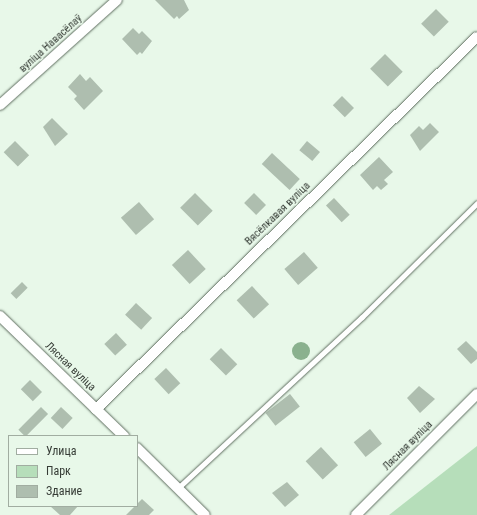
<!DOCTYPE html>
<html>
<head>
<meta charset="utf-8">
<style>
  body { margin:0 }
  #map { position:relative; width:477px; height:515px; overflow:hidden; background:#e8f8e9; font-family:"Roboto Condensed",sans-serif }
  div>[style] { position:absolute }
  .green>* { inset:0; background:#b6deba }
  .water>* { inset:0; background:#8ab18e }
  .round { border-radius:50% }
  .building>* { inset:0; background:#aebeaf; transform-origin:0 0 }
  .roads { filter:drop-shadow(0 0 1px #5f6e60) drop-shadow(0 0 1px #5f6e60) }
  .service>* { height:5px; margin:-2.5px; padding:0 2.5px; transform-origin:2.5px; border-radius:2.5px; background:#fff }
  .minor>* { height:10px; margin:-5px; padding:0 5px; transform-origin:5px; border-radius:5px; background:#fff }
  span { translate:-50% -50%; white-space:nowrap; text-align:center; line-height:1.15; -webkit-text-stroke:3px #e8f8e9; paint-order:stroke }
  .street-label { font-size:11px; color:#363c36 }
  .legend { position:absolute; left:8px; top:435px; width:130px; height:72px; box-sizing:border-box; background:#e8f8e9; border:1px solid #a1ada1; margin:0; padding:5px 7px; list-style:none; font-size:12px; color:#363c36 }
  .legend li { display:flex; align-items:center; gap:8px; height:20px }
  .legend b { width:20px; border:1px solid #a1ada1 }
</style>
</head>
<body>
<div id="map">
  <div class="green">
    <div style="clip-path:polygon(477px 446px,477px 515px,389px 515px)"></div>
  </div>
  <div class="water">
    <div class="round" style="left:292px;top:342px;width:18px;height:18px"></div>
  </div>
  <div class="building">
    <div style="clip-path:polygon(155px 0,184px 0,189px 10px,179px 19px,177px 16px,174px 19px)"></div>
    <div style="left:436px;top:9px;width:18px;height:21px;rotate:45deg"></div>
    <div style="clip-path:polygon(133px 28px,139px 34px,142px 31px,152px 41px,142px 54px,140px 52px,137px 55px,122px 39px)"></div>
    <div style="left:385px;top:54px;width:25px;height:21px;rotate:45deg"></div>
    <div style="clip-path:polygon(80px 74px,86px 81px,90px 77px,103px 91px,84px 110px,74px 99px,77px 96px,68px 87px)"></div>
    <div style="left:342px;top:96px;width:17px;height:13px;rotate:45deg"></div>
    <div style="clip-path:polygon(52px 118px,68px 134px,55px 146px,43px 127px)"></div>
    <div style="clip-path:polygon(430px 123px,439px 132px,420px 151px,410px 135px,419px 126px,423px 130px)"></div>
    <div style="left:15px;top:141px;width:20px;height:16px;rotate:45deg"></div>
    <div style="left:307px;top:141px;width:17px;height:12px;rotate:40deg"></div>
    <div style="left:272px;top:153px;width:38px;height:15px;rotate:43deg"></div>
    <div style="clip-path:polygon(379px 157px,393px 172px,384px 180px,388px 184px,381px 190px,377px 186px,373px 190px,360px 175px)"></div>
    <div style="left:195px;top:193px;width:25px;height:21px;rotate:45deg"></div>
    <div style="left:254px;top:193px;width:17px;height:14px;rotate:45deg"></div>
    <div style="left:334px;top:198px;width:23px;height:11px;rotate:47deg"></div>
    <div style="left:139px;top:202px;width:23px;height:24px;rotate:49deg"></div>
    <div style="left:188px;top:250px;width:26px;height:22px;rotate:47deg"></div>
    <div style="left:304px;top:252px;width:21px;height:26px;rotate:49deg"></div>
    <div style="left:22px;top:282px;width:8px;height:16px;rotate:45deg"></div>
    <div style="left:252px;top:286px;width:25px;height:21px;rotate:47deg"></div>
    <div style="left:136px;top:303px;width:22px;height:16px;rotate:43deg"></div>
    <div style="left:116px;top:333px;width:16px;height:16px;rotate:47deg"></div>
    <div style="clip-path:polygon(466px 341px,477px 352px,477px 359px,471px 364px,457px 349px)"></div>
    <div style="left:221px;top:348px;width:23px;height:16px;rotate:45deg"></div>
    <div style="left:166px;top:368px;width:21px;height:16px;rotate:47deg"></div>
    <div style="left:30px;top:380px;width:17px;height:13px;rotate:45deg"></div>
    <div style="clip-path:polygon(419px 386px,435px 399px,420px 413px,407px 398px)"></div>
    <div style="left:290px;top:394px;width:16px;height:31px;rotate:52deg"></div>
    <div style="left:41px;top:407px;width:10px;height:32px;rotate:45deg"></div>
    <div style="left:61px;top:407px;width:16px;height:15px;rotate:43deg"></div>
    <div style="left:370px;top:429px;width:19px;height:21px;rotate:51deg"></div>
    <div style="left:321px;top:447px;width:25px;height:21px;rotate:47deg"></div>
    <div style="clip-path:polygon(287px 482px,299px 495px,285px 507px,272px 493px)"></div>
    <div style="clip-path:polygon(142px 499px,154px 510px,149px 515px,126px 515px)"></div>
    <div style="clip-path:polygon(50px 506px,78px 506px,70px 515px,60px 515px)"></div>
  </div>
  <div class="roads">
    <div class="service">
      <div style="left:178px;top:488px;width:251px;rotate:-42.9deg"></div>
      <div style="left:362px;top:317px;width:162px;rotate:-44.7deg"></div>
    </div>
    <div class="minor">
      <div style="left:0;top:105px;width:157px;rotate:-41.9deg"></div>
      <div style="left:0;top:316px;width:173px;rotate:44.1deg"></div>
      <div style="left:96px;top:409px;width:532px;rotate:-44.32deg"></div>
      <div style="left:137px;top:448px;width:95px;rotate:44.6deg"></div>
      <div style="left:356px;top:515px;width:171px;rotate:-45deg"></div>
    </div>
  </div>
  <div class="street-label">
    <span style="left:51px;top:44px;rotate:-42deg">вуліца Навасёлаў</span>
    <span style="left:278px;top:214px;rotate:-44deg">Вясёлкавая вуліца</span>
    <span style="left:70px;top:367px;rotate:44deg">Лясная вуліца</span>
    <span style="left:408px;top:446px;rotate:-45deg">Лясная вуліца</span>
  </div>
  <ul class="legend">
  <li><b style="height:5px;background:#fff"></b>Улица</li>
  <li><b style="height:11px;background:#b6deba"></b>Парк</li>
  <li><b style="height:11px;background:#aebeaf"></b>Здание</li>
  </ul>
</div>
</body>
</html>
